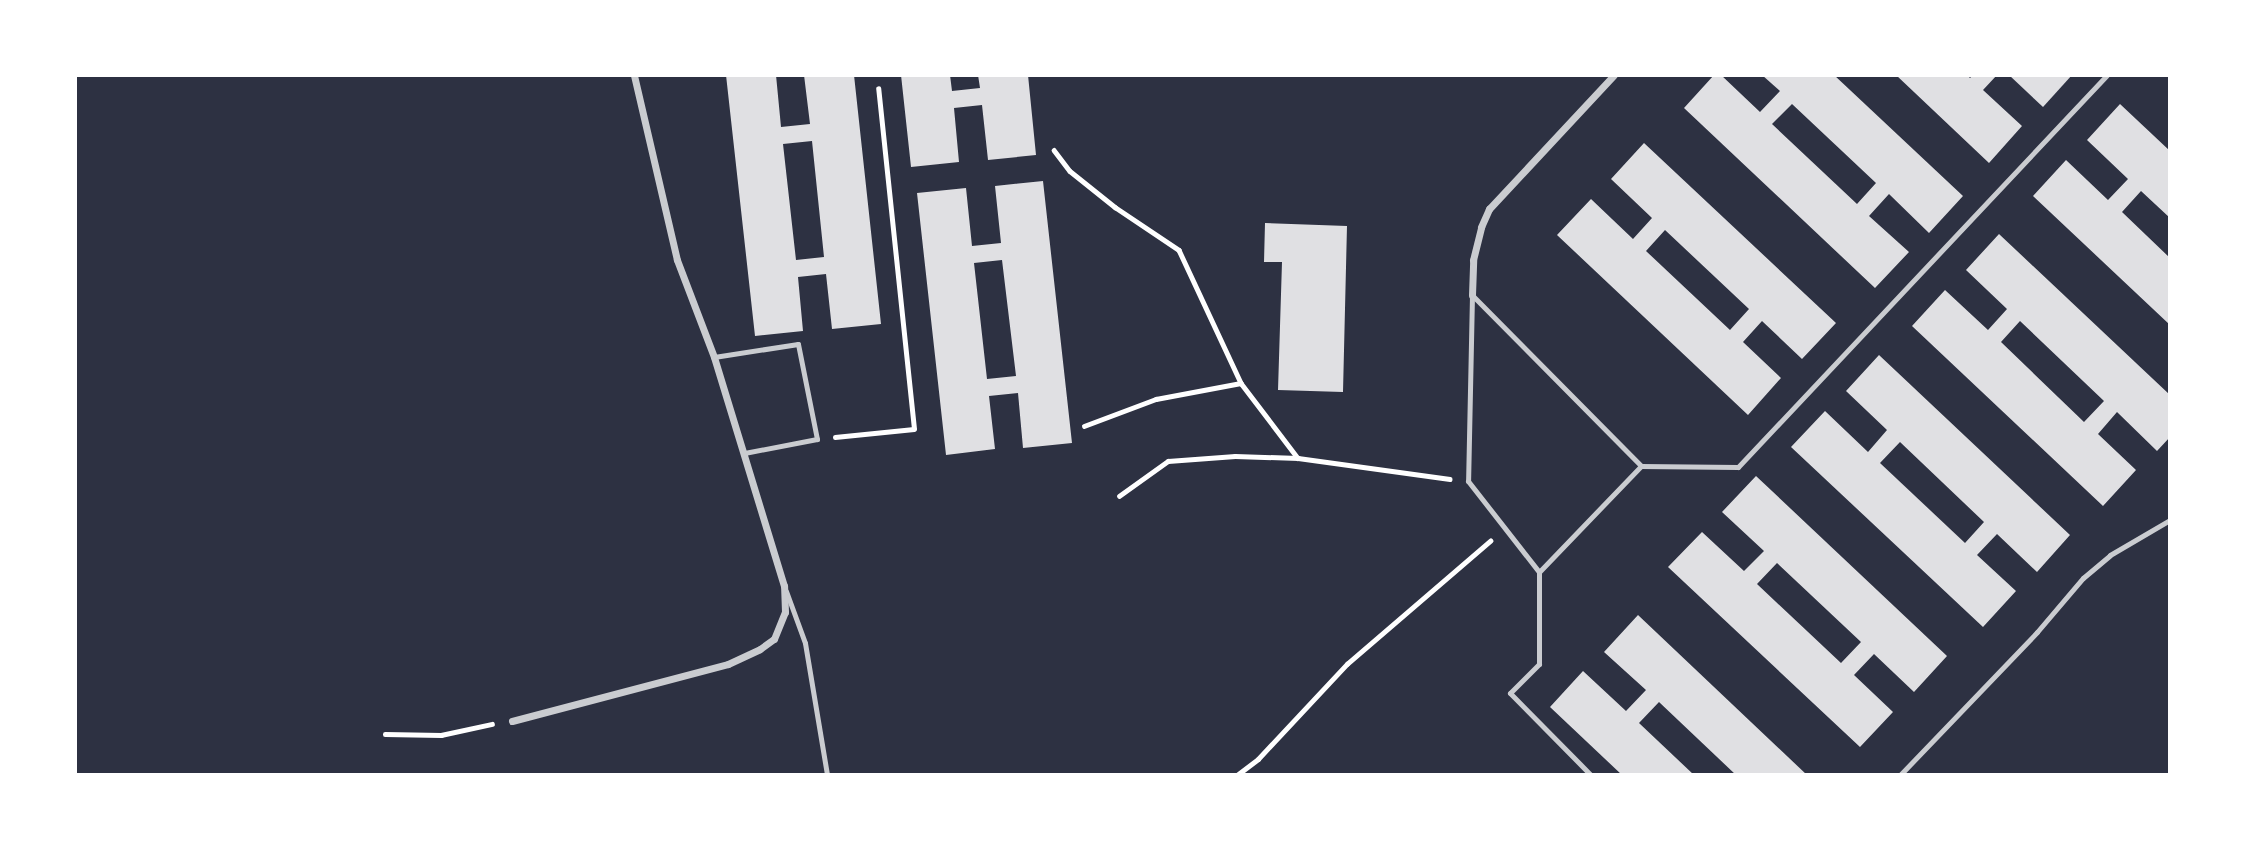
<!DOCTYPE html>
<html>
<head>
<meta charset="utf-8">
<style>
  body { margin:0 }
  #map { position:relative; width:2245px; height:850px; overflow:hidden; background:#2d3142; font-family:Montserrat,sans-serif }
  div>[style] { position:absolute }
  .building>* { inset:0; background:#e0e0e3 }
  .path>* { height:4.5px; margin:-2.25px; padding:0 2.25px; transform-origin:2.25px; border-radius:2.25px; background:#fff }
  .service>* { height:5px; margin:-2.5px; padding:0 2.5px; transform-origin:2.5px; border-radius:2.5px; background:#caccd0 }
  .minor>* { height:7px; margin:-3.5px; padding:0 3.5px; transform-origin:3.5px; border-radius:3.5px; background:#caccd0 }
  span { translate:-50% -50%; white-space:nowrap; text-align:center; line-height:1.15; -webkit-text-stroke:7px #fff; paint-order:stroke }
  .frame { position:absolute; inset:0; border:77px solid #fff; pointer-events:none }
</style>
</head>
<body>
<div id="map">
  <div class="building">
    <div style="clip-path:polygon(evenodd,726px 75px,776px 75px,781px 127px,810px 124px,804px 75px,854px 75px,881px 324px,832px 329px,826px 274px,798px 277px,803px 331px,755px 336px,726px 75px,812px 141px,824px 257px,796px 260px,783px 144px,812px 141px)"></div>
    <div style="clip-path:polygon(901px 75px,950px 75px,952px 91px,980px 88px,978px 75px,1028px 75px,1036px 155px,988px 160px,982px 105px,954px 108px,959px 162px,911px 167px)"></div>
    <div style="clip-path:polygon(evenodd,1714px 75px,1721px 75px,1760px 112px,1780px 91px,1762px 75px,1834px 75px,1963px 196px,1929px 233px,1889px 194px,1869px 216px,1909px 252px,1875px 288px,1684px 108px,1714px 75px,1792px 104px,1876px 183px,1857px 204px,1772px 124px,1792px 104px)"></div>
    <div style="clip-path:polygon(1896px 75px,1967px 75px,1970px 78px,1973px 75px,1997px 75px,1983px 90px,2022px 126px,1989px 163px)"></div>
    <div style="clip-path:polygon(2009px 75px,2072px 75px,2043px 107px)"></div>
    <div style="clip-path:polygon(2120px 104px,2170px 151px,2170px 218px,2141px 191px,2122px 212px,2170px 258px,2170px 325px,2033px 196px,2066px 160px,2108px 200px,2128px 179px,2087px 140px)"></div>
    <div style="clip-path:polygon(evenodd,1644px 143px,1836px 323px,1802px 359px,1762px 321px,1743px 342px,1781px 378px,1748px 415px,1557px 235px,1591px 199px,1633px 239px,1652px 218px,1611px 179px,1644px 143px,1665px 230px,1749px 309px,1730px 330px,1646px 251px,1665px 230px)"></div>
    <div style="clip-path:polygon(evenodd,1043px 181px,1072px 443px,1023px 448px,1018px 393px,989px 396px,995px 449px,946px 455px,917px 193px,966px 188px,972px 246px,1001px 243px,995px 186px,1043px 181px,1002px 260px,1016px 376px,987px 379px,974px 263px,1002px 260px)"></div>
    <div style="clip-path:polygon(1265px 223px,1347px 226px,1343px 392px,1278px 390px,1282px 262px,1264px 262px)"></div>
    <div style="clip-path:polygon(evenodd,1999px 234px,2170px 395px,2170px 437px,2157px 451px,2117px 412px,2098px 434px,2136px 470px,2103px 506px,1912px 326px,1945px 290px,1988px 330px,2007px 309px,1966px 270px,1999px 234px,2020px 321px,2104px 401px,2084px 422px,2001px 342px,2020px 321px)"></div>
    <div style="clip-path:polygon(evenodd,1879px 355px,2070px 535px,2037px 572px,1997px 534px,1977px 555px,2016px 591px,1983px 627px,1791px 447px,1825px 411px,1868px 452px,1887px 430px,1846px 391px,1879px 355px,1900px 442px,1984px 522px,1965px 543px,1880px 463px,1900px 442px)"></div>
    <div style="clip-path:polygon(evenodd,1756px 476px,1947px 656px,1914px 692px,1874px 654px,1854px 675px,1893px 712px,1860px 747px,1668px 567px,1702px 532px,1744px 571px,1764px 551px,1722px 512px,1756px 476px,1777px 563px,1861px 642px,1841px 663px,1757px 584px,1777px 563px)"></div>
    <div style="clip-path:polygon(1638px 615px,1807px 775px,1736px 775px,1659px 702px,1639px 723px,1694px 775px,1622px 775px,1550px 707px,1583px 671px,1626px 711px,1646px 690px,1604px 652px)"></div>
  </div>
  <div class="path">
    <div style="left:1054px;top:150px;width:26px;rotate:53deg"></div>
    <div style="left:1070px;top:171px;width:58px;rotate:38.7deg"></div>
    <div style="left:1115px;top:207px;width:77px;rotate:33.9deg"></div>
    <div style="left:1179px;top:250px;width:147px;rotate:65deg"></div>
    <div style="left:1241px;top:383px;width:94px;rotate:52.8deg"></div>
    <div style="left:1084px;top:426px;width:77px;rotate:-20.6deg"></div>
    <div style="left:1156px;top:399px;width:86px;rotate:-10.7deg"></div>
    <div style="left:835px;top:437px;width:79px;rotate:-5.8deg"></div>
    <div style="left:914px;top:429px;width:342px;rotate:-96deg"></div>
    <div style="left:1119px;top:496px;width:60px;rotate:-35.5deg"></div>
    <div style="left:1168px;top:461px;width:67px;rotate:-4.3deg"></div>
    <div style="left:1235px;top:456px;width:63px;rotate:1.8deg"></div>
    <div style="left:1298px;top:458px;width:153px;rotate:7.9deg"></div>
    <div style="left:385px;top:734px;width:56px;rotate:1deg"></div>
    <div style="left:441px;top:735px;width:52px;rotate:-12.2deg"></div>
    <div style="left:1237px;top:775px;width:26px;rotate:-37deg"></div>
    <div style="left:1258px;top:759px;width:130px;rotate:-46.9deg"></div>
    <div style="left:1347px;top:664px;width:189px;rotate:-40.7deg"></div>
  </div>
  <div class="service">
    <div style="left:1472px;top:295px;width:186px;rotate:91.2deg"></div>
    <div style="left:1468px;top:481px;width:115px;rotate:52deg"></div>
    <div style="left:1539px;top:572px;width:92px;rotate:90deg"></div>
    <div style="left:1539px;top:664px;width:41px;rotate:135deg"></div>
    <div style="left:1510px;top:693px;width:115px;rotate:45.4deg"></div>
    <div style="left:1472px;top:295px;width:240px;rotate:45.3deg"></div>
    <div style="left:1641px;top:466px;width:147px;rotate:133.9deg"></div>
    <div style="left:714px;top:357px;width:85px;rotate:-8.8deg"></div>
    <div style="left:798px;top:344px;width:97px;rotate:78.7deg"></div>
    <div style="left:817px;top:439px;width:74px;rotate:169.1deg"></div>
    <div style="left:1641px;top:466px;width:97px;rotate:0.6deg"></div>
    <div style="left:1738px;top:467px;width:538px;rotate:-46.73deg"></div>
    <div style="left:786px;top:591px;width:55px;rotate:69.9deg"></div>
    <div style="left:805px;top:643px;width:134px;rotate:80.5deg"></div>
    <div style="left:1900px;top:775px;width:198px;rotate:-46.2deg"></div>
    <div style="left:2037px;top:632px;width:71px;rotate:-49.6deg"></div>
    <div style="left:2083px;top:578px;width:35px;rotate:-40deg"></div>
    <div style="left:2110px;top:555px;width:69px;rotate:-30.3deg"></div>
  </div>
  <div class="minor">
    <div style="left:1472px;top:295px;width:35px;rotate:-88deg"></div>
    <div style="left:1473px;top:260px;width:34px;rotate:-76deg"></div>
    <div style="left:1481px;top:227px;width:20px;rotate:-66deg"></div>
    <div style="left:1489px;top:209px;width:183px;rotate:-47deg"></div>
    <div style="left:512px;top:721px;width:223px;rotate:-14.8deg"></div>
    <div style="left:728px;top:664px;width:35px;rotate:-25deg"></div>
    <div style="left:760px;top:649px;width:17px;rotate:-36deg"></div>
    <div style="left:774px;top:639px;width:29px;rotate:-68deg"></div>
    <div style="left:785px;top:612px;width:26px;rotate:-92deg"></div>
    <div style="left:784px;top:586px;width:239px;rotate:-107deg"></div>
    <div style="left:714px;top:357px;width:104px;rotate:-110.9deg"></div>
    <div style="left:677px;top:260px;width:190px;rotate:-103.1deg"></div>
  </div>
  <div class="frame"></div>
</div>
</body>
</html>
